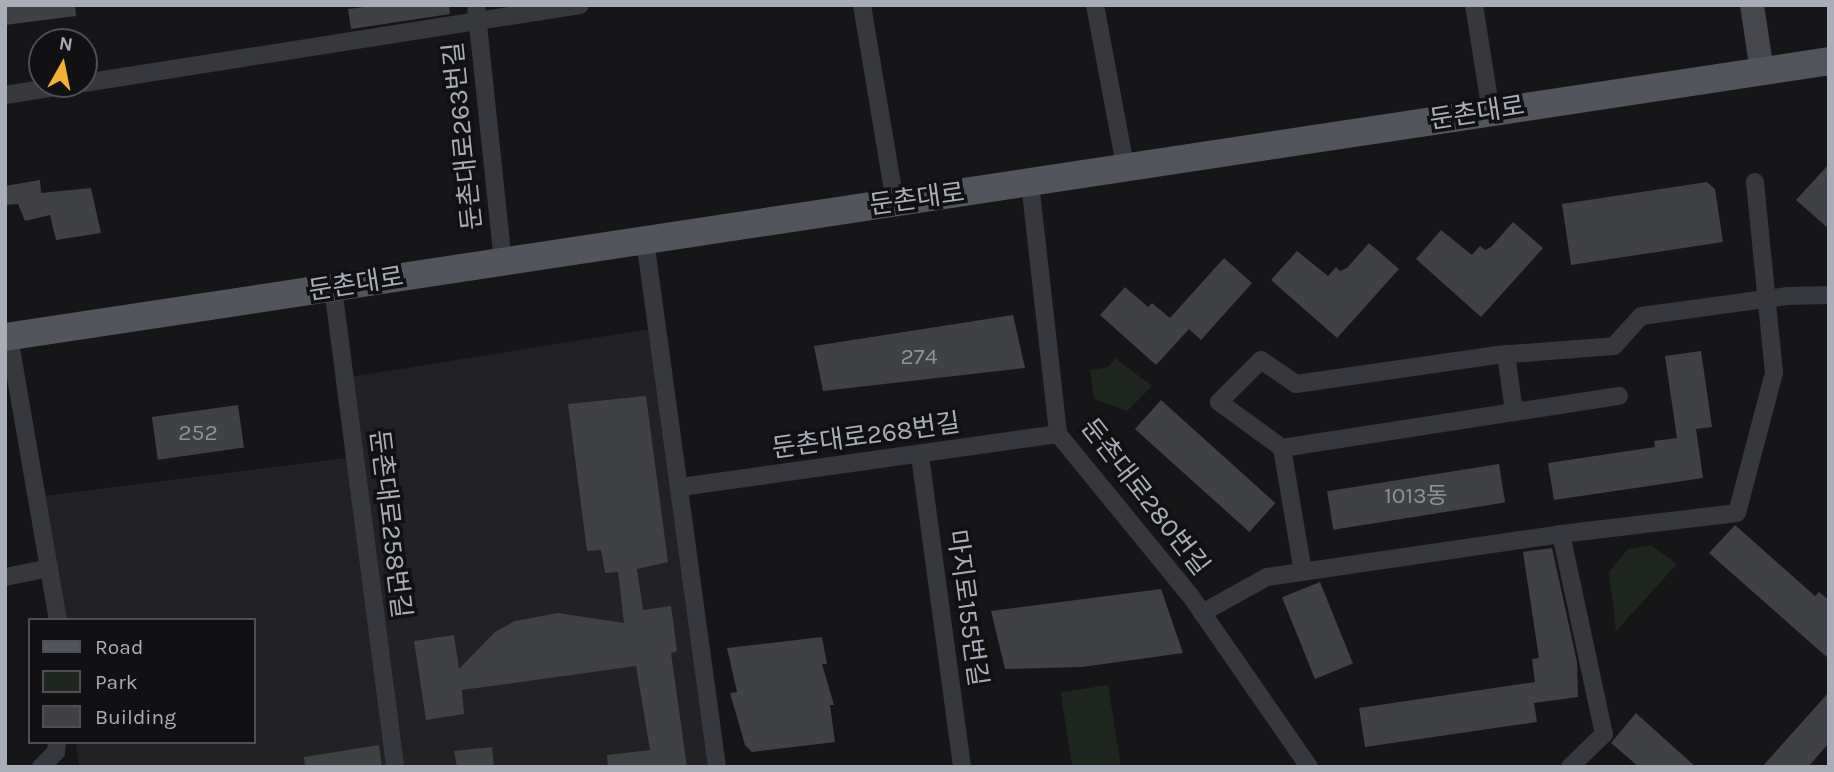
<!DOCTYPE html>
<html>
<head>
<meta charset="utf-8">
<style>
  body { margin:0 }
  #map { position:relative; width:1834px; height:772px; overflow:hidden; background:#161618; font-family:Karla,"Noto Sans KR",sans-serif }
  div>[style] { position:absolute }
  .built>* { inset:0; background:#222225 }
  .green>* { inset:0; background:#1e261f; transform-origin:0 0 }
  .building>* { inset:0; background:#404145; transform-origin:0 0 }
  .street>* { height:18px; margin:-9px; padding:0 9px; transform-origin:9px; border-radius:9px; background:#37383d }
  .secondary>* { height:24px; margin:-12px; padding:0 12px; transform-origin:12px; border-radius:12px; background:#45474d }
  .primary>* { height:28px; margin:-14px; padding:0 14px; transform-origin:14px; border-radius:14px; background:#53555c }
  span { translate:-50% -50%; white-space:nowrap; text-align:center; line-height:1.15; -webkit-text-stroke:7px #111113; paint-order:stroke }
  .number-label { font-size:23px; color:#8e929b }
  .number-label span { -webkit-text-stroke-width:0 }
  .street-label { font-size:26px; color:#a8adb8 }
  .frame { position:absolute; inset:0; border:7px solid #a8adb8; pointer-events:none }
  .legend { position:absolute; left:28px; top:618px; width:228px; height:126px; box-sizing:border-box; background:#111113; border:2px solid #4d4f55; margin:0; padding:9px 12px; list-style:none; font-size:21px; color:#a8adb8 }
  .legend li { display:flex; align-items:center; gap:14px; height:35px }
  .legend b { width:35px; border:2px solid #4d4f55 }
  .north { position:absolute; left:28px; top:28px; width:70px; height:70px; box-sizing:border-box; background:#111113; border:2px solid #4d4f55; border-radius:50%; rotate:9deg; font-size:19px; font-weight:700; line-height:28px; text-align:center; color:#a8adb8 }
  .north::after { content:''; display:block; margin:auto; width:24px; height:32px; background:#f2b134; clip-path:polygon(50% 0,100% 100%,50% 72%,0 100%) }
</style>
</head>
<body>
<div id="map">
  <div class="built">
    <div style="clip-path:polygon(656px 328px,716px 767px,79px 767px,76px 742px,254px 742px,254px 620px,60px 620px,44px 496px,354px 457px,344px 378px)"></div>
  </div>
  <div class="green">
    <div style="clip-path:polygon(1115px 358px,1152px 386px,1127px 411px,1094px 399px,1090px 370px,1108px 367px)"></div>
    <div style="clip-path:polygon(1651px 545px,1677px 564px,1616px 631px,1609px 572px,1628px 549px)"></div>
    <div style="left:1108px;top:685px;width:83px;height:48px;rotate:81deg"></div>
  </div>
  <div class="building">
    <div style="clip-path:polygon(5px 5px,75px 5px,76px 16px,5px 25px)"></div>
    <div style="clip-path:polygon(380px 5px,449px 5px,450px 14px,351px 29px,348px 9px)"></div>
    <div style="clip-path:polygon(1829px 164px,1829px 229px,1796px 200px)"></div>
    <div style="clip-path:polygon(40px 180px,41px 193px,91px 188px,101px 233px,56px 240px,50px 215px,25px 221px,18px 204px,5px 205px,5px 186px)"></div>
    <div style="clip-path:polygon(1707px 182px,1715px 189px,1723px 242px,1571px 265px,1562px 204px)"></div>
    <div style="clip-path:polygon(1513px 222px,1543px 248px,1481px 317px,1416px 259px,1441px 230px,1472px 255px,1480px 246px,1485px 250px,1491px 247px)"></div>
    <div style="clip-path:polygon(1369px 243px,1399px 269px,1337px 338px,1271px 280px,1297px 251px,1328px 276px,1336px 267px,1340px 271px,1347px 268px)"></div>
    <div style="clip-path:polygon(1224px 258px,1252px 283px,1201px 340px,1189px 329px,1156px 365px,1100px 315px,1125px 287px,1148px 307px,1152px 303px,1170px 318px)"></div>
    <div style="clip-path:polygon(1013px 315px,1025px 368px,823px 391px,814px 346px)"></div>
    <div style="clip-path:polygon(1701px 351px,1712px 427px,1696px 429px,1703px 478px,1554px 500px,1548px 463px,1655px 447px,1654px 441px,1677px 438px,1665px 356px)"></div>
    <div style="clip-path:polygon(646px 396px,668px 562px,637px 569px,643px 610px,671px 606px,677px 651px,671px 653px,687px 767px,608px 767px,607px 755px,650px 750px,636px 666px,462px 690px,464px 714px,426px 720px,414px 641px,454px 635px,459px 669px,495px 632px,515px 621px,558px 613px,624px 623px,618px 572px,605px 573px,601px 550px,587px 551px,568px 404px)"></div>
    <div style="left:1161px;top:400px;width:154px;height:39px;rotate:42deg"></div>
    <div style="left:238px;top:405px;width:43px;height:87px;rotate:82deg"></div>
    <div style="left:1499px;top:464px;width:39px;height:174px;rotate:81deg"></div>
    <div style="clip-path:polygon(1735px 525px,1815px 596px,1819px 592px,1829px 600px,1829px 659px,1709px 553px)"></div>
    <div style="clip-path:polygon(1552px 548px,1577px 662px,1578px 697px,1534px 703px,1537px 722px,1365px 747px,1359px 708px,1535px 682px,1532px 659px,1539px 658px,1523px 552px)"></div>
    <div style="left:1320px;top:582px;width:88px;height:41px;rotate:68deg"></div>
    <div style="clip-path:polygon(1161px 589px,1183px 653px,1082px 667px,1005px 669px,991px 611px)"></div>
    <div style="clip-path:polygon(822px 637px,827px 664px,822px 664px,834px 705px,830px 705px,835px 742px,752px 752px,745px 745px,730px 693px,737px 692px,727px 648px)"></div>
    <div style="clip-path:polygon(1829px 692px,1829px 743px,1808px 767px,1762px 767px)"></div>
    <div style="clip-path:polygon(1636px 713px,1658px 733px,1696px 767px,1639px 767px,1611px 743px)"></div>
    <div style="clip-path:polygon(379px 745px,382px 767px,305px 767px,304px 757px)"></div>
    <div style="clip-path:polygon(492px 747px,494px 767px,457px 767px,454px 751px)"></div>
  </div>
  <div class="street">
    <div style="left:476px;top:5px;width:257px;rotate:84deg"></div>
    <div style="left:862px;top:5px;width:200px;rotate:80.5deg"></div>
    <div style="left:1095px;top:5px;width:164px;rotate:79.4deg"></div>
    <div style="left:1474px;top:5px;width:108px;rotate:81deg"></div>
    <div style="left:84px;top:83px;width:502px;rotate:-8.94deg"></div>
    <div style="left:5px;top:95px;width:71px;rotate:-8.9deg"></div>
    <div style="left:1030px;top:183px;width:253px;rotate:83.6deg"></div>
    <div style="left:1058px;top:434px;width:208px;rotate:50.7deg"></div>
    <div style="left:1190px;top:595px;width:209px;rotate:55.3deg"></div>
    <div style="left:645px;top:240px;width:532px;rotate:82.22deg"></div>
    <div style="left:333px;top:288px;width:483px;rotate:82.6deg"></div>
    <div style="left:9px;top:337px;width:287px;rotate:80.2deg"></div>
    <div style="left:1506px;top:354px;width:59px;rotate:82.1deg"></div>
    <div style="left:1282px;top:448px;width:78px;rotate:-143.9deg"></div>
    <div style="left:1219px;top:402px;width:59px;rotate:-45deg"></div>
    <div style="left:1261px;top:360px;width:42px;rotate:34.4deg"></div>
    <div style="left:1296px;top:384px;width:204px;rotate:-8.2deg"></div>
    <div style="left:1498px;top:355px;width:116px;rotate:-4.4deg"></div>
    <div style="left:1614px;top:346px;width:40px;rotate:-48deg"></div>
    <div style="left:1641px;top:316px;width:147px;rotate:-7.8deg"></div>
    <div style="left:1787px;top:296px;width:42px;rotate:-1.4deg"></div>
    <div style="left:920px;top:456px;width:314px;rotate:82.3deg"></div>
    <div style="left:681px;top:487px;width:381px;rotate:-8deg"></div>
    <div style="left:1561px;top:534px;width:177px;rotate:-6.8deg"></div>
    <div style="left:1737px;top:513px;width:145px;rotate:-75.2deg"></div>
    <div style="left:1774px;top:373px;width:192px;rotate:-95.7deg"></div>
    <div style="left:1303px;top:572px;width:126px;rotate:-99.6deg"></div>
    <div style="left:1282px;top:448px;width:341px;rotate:-8.8deg"></div>
    <div style="left:5px;top:577px;width:45px;rotate:-11.6deg"></div>
    <div style="left:1202px;top:613px;width:74px;rotate:-29deg"></div>
    <div style="left:1267px;top:577px;width:297px;rotate:-8.3deg"></div>
    <div style="left:1561px;top:534px;width:205px;rotate:77.9deg"></div>
    <div style="left:1604px;top:734px;width:47px;rotate:135.9deg"></div>
    <div style="left:41px;top:767px;width:21px;rotate:-45deg"></div>
    <div style="left:56px;top:752px;width:10px;rotate:-84deg"></div>
  </div>
  <div class="secondary">
    <div style="left:1752px;top:5px;width:67px;rotate:81.4deg"></div>
  </div>
  <div class="primary">
    <div style="left:5px;top:337px;width:1845px;rotate:-8.6deg"></div>
  </div>
  <div class="number-label">
    <span style="left:919px;top:357px">274</span>
    <span style="left:198px;top:433px">252</span>
    <span style="left:1416px;top:496px">1013동</span>
  </div>
  <div class="street-label">
    <span style="left:1477px;top:113px;rotate:-9deg">둔촌대로</span>
    <span style="left:463px;top:136px;rotate:-96deg">둔촌대로263번길</span>
    <span style="left:917px;top:199px;rotate:-8deg">둔촌대로</span>
    <span style="left:356px;top:284px;rotate:-9deg">둔촌대로</span>
    <span style="left:866px;top:436px;rotate:-8deg">둔촌대로268번길</span>
    <span style="left:1145px;top:497px;rotate:52deg">둔촌대로280번길</span>
    <span style="left:390px;top:524px;rotate:83deg">둔촌대로258번길</span>
    <span style="left:967px;top:608px;rotate:82deg">마지로155번길</span>
  </div>
  <div class="frame"></div>
  <ul class="legend">
  <li><b style="height:9px;background:#53555c"></b>Road</li>
  <li><b style="height:19px;background:#1e261f"></b>Park</li>
  <li><b style="height:19px;background:#404145"></b>Building</li>
  </ul>
  <div class="north">N</div>
</div>
</body>
</html>
